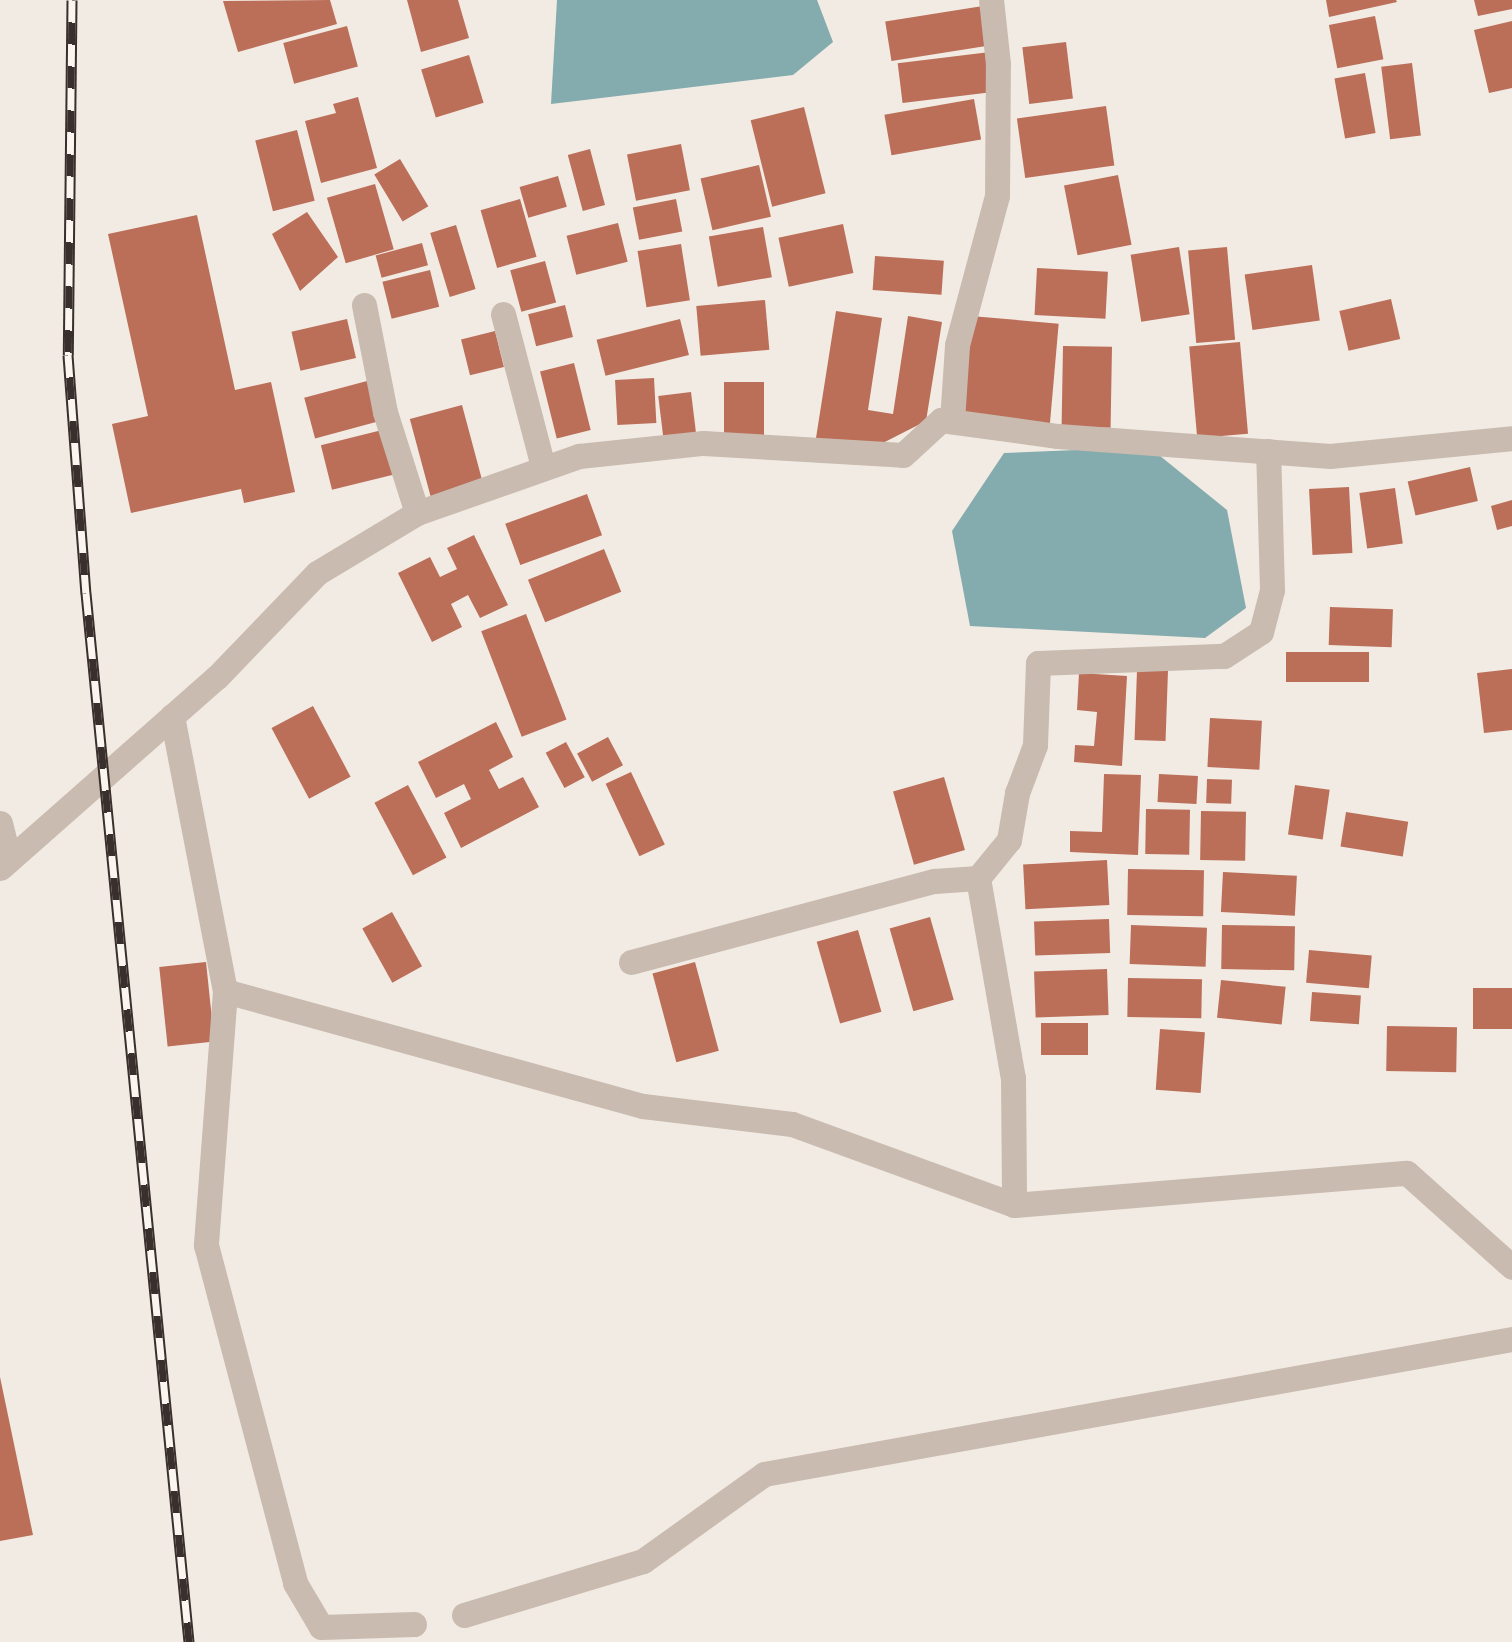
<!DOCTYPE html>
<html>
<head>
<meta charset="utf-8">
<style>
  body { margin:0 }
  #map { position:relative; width:1512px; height:1642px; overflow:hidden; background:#f2ebe3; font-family:"Roboto Condensed",sans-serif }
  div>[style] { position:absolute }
  .water>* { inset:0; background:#84abad }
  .building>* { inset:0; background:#bb6e58; transform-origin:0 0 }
  .minor>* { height:25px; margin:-12.5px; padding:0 12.5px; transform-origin:12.5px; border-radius:12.5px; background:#c9bbaf }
  .rail>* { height:11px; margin-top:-5.5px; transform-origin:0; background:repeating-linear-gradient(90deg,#faf5ef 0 22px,#39302d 0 44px); box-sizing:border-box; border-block:2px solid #39302d }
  span { translate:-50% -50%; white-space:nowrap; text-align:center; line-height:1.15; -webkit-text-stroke:8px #faf5ef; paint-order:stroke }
</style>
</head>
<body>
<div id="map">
  <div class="water">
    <div style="clip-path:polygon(557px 0,817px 0,833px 42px,793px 75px,551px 104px)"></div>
    <div style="clip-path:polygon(1149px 447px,1227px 510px,1246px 608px,1205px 638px,970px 626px,952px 531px,1004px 453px)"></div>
  </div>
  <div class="building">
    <div style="clip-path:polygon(330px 0,337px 24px,238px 52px,223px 1px)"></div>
    <div style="clip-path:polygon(407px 0,458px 0,469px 38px,421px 52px)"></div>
    <div style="clip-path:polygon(1326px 0,1396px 0,1397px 2px,1329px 17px)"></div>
    <div style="clip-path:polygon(1474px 0,1512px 0,1512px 9px,1478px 16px)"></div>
    <div style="left:983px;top:6px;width:40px;height:99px;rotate:81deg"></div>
    <div style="left:1375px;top:16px;width:44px;height:47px;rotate:79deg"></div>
    <div style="clip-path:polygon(1512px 21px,1512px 88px,1489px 93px,1474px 30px)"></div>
    <div style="left:347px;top:26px;width:42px;height:66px;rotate:75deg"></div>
    <div style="left:1066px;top:42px;width:57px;height:44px;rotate:83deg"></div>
    <div style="left:990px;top:52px;width:40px;height:93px;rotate:83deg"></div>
    <div style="left:469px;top:55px;width:50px;height:50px;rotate:73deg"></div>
    <div style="left:1412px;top:63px;width:73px;height:31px;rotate:83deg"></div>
    <div style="left:1365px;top:73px;width:61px;height:31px;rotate:80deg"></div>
    <div style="clip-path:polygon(358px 97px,377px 168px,321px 183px,305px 121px,336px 113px,333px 104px)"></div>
    <div style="left:974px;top:99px;width:41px;height:91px;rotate:80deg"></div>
    <div style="left:1106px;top:106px;width:60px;height:90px;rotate:82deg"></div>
    <div style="left:804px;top:107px;width:89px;height:55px;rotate:76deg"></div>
    <div style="left:297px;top:130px;width:73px;height:43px;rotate:76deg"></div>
    <div style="left:681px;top:144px;width:47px;height:55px;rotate:79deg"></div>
    <div style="left:590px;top:149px;width:58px;height:23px;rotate:75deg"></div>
    <div style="left:400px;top:159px;width:55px;height:30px;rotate:59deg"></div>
    <div style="left:759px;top:165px;width:53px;height:60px;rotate:77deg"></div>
    <div style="left:1118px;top:175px;width:71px;height:55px;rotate:79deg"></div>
    <div style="left:558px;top:176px;width:32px;height:40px;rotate:74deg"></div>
    <div style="left:375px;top:184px;width:68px;height:50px;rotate:74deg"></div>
    <div style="left:520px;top:199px;width:60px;height:41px;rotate:74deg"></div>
    <div style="left:676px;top:199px;width:33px;height:44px;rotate:79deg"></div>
    <div style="clip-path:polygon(307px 212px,338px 257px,300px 291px,272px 234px)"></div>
    <div style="clip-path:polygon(197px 215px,235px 390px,271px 382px,295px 492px,244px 503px,241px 489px,131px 513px,112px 424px,148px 416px,108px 234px)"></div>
    <div style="left:618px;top:223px;width:40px;height:53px;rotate:76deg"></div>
    <div style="left:843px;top:224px;width:50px;height:66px;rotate:78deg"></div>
    <div style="left:456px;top:225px;width:67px;height:27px;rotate:73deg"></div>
    <div style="left:763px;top:227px;width:51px;height:55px;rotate:80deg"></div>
    <div style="left:422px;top:243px;width:23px;height:48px;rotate:75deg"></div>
    <div style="left:681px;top:244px;width:57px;height:44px;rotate:81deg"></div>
    <div style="left:1179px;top:247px;width:68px;height:49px;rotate:81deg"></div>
    <div style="left:1227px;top:247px;width:93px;height:39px;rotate:85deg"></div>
    <div style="left:875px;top:256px;width:69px;height:34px;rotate:4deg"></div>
    <div style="left:545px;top:261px;width:43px;height:36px;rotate:75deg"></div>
    <div style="left:1312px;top:265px;width:56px;height:68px;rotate:82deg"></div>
    <div style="left:1037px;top:268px;width:71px;height:47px;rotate:3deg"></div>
    <div style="left:430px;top:270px;width:38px;height:49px;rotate:76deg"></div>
    <div style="left:1391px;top:299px;width:41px;height:53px;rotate:77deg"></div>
    <div style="left:765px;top:300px;width:50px;height:69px;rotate:85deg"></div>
    <div style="left:565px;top:305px;width:33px;height:38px;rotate:76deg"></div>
    <div style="clip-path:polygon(836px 311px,882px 318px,868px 410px,893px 414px,908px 316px,942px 322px,926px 421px,873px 448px,816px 438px)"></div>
    <div style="left:971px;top:316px;width:88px;height:103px;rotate:5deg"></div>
    <div style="left:347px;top:319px;width:40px;height:57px;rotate:77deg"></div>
    <div style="left:680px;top:319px;width:37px;height:86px;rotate:76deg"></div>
    <div style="left:495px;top:331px;width:37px;height:35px;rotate:76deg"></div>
    <div style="left:1240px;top:342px;width:92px;height:51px;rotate:85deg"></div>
    <div style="left:1063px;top:346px;width:49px;height:81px;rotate:1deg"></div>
    <div style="left:574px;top:363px;width:69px;height:35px;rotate:76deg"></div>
    <div style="left:654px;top:378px;width:45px;height:39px;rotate:87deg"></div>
    <div style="left:367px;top:381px;width:42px;height:65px;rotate:75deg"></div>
    <div style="left:724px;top:382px;width:40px;height:59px"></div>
    <div style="left:691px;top:392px;width:48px;height:33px;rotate:83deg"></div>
    <div style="left:462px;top:405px;width:84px;height:54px;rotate:75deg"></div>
    <div style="left:382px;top:430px;width:46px;height:63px;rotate:76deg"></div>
    <div style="left:1470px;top:467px;width:35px;height:64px;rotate:77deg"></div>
    <div style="left:1349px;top:487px;width:66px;height:40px;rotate:87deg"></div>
    <div style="left:1395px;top:488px;width:56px;height:36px;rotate:82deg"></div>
    <div style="left:587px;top:494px;width:44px;height:87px;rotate:70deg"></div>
    <div style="clip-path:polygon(1512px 500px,1512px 526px,1497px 530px,1491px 506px)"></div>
    <div style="clip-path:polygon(474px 535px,508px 605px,480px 618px,468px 595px,451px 604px,462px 627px,432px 642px,398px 573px,430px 557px,440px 577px,457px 569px,447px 548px)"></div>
    <div style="left:604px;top:549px;width:46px;height:82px;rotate:68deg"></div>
    <div style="left:1330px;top:607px;width:63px;height:38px;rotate:2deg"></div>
    <div style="left:526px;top:614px;width:113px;height:48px;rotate:69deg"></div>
    <div style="left:1286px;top:652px;width:83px;height:30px"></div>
    <div style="clip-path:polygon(1512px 669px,1512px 730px,1484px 733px,1477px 673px)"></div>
    <div style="left:1137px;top:670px;width:31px;height:70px;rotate:2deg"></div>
    <div style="clip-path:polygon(1079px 673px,1127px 676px,1122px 766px,1074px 762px,1075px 745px,1094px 746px,1097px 712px,1077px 710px)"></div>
    <div style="left:313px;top:706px;width:80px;height:47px;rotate:62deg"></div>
    <div style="left:1210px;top:718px;width:52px;height:49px;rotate:3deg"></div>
    <div style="clip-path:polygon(496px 722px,513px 757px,489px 770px,499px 789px,523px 777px,539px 807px,461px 848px,444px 813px,471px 799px,464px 784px,436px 798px,418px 762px)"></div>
    <div style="left:608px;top:737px;width:32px;height:35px;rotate:62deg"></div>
    <div style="left:566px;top:742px;width:40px;height:23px;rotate:62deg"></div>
    <div style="left:631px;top:772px;width:80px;height:28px;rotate:65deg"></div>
    <div style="clip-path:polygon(1104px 774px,1141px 775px,1138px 855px,1070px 852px,1070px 831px,1102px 832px)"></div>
    <div style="left:1159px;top:774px;width:39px;height:28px;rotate:3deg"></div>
    <div style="left:944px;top:777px;width:76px;height:53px;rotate:74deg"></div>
    <div style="left:1207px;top:779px;width:25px;height:24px;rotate:2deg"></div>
    <div style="left:408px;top:785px;width:82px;height:38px;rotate:62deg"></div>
    <div style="left:1295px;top:785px;width:35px;height:50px;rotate:8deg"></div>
    <div style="left:1146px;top:809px;width:44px;height:45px;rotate:1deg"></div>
    <div style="left:1201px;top:811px;width:45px;height:49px;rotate:1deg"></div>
    <div style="left:1346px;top:812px;width:63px;height:35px;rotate:9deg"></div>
    <div style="left:1107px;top:860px;width:45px;height:84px;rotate:87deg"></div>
    <div style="left:1128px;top:869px;width:76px;height:46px;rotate:1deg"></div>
    <div style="left:1223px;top:872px;width:74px;height:40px;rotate:3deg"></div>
    <div style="left:392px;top:912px;width:62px;height:34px;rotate:61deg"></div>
    <div style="left:930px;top:917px;width:86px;height:42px;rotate:74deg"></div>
    <div style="left:1109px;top:919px;width:34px;height:75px;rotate:88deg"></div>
    <div style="left:1131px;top:925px;width:76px;height:39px;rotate:2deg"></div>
    <div style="left:1222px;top:925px;width:73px;height:44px;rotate:1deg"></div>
    <div style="left:858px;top:930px;width:85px;height:43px;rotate:74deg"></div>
    <div style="left:1309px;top:950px;width:63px;height:33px;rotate:5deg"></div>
    <div style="left:206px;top:962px;width:80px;height:47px;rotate:84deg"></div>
    <div style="left:695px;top:962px;width:92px;height:44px;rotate:75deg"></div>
    <div style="left:1107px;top:969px;width:46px;height:73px;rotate:88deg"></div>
    <div style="left:1128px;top:978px;width:74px;height:39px;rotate:1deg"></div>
    <div style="left:1221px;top:980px;width:65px;height:38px;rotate:6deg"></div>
    <div style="left:1473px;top:988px;width:39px;height:41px"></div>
    <div style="left:1312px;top:992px;width:49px;height:29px;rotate:4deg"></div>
    <div style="left:1041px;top:1023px;width:47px;height:32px"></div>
    <div style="left:1387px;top:1026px;width:70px;height:45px;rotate:1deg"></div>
    <div style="left:1160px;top:1029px;width:45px;height:61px;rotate:4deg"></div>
    <div style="clip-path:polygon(0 1377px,33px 1535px,0 1541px)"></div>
  </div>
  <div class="minor">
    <div style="left:364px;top:305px;width:109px;rotate:78.9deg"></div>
    <div style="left:385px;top:412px;width:106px;rotate:72.4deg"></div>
    <div style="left:503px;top:314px;width:158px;rotate:75.3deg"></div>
    <div style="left:952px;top:421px;width:76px;rotate:-86.2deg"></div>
    <div style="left:957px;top:345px;width:154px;rotate:-75deg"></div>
    <div style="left:997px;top:196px;width:132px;rotate:-89.6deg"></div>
    <div style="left:998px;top:64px;width:64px;rotate:-96.2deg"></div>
    <div style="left:172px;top:716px;width:280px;rotate:79.1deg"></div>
    <div style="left:225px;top:991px;width:434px;rotate:15.4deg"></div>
    <div style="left:643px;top:1106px;width:150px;rotate:6.9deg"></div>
    <div style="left:792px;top:1124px;width:236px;rotate:20deg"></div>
    <div style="left:1014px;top:1205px;width:394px;rotate:-4.7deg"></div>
    <div style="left:1407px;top:1173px;width:141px;rotate:41.8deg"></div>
    <div style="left:0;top:823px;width:38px;rotate:76deg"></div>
    <div style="left:0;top:868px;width:289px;rotate:-41.4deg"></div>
    <div style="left:217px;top:677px;width:144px;rotate:-46.1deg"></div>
    <div style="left:317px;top:573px;width:117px;rotate:-31deg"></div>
    <div style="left:417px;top:513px;width:172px;rotate:-19.4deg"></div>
    <div style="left:579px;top:456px;width:125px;rotate:-6deg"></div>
    <div style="left:703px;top:443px;width:200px;rotate:3.4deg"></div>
    <div style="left:903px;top:455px;width:52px;rotate:-42.6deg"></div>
    <div style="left:941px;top:420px;width:118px;rotate:7.8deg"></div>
    <div style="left:1058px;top:436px;width:273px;rotate:4.2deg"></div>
    <div style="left:1330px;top:456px;width:183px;rotate:-5.6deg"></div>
    <div style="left:978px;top:878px;width:203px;rotate:80.1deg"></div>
    <div style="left:1013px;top:1078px;width:127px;rotate:89.5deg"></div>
    <div style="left:631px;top:962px;width:314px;rotate:-15deg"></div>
    <div style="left:934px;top:881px;width:44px;rotate:-3.9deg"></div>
    <div style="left:978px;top:878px;width:49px;rotate:-50.8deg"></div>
    <div style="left:1009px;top:840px;width:48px;rotate:-80.3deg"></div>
    <div style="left:1017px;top:793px;width:51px;rotate:-69.4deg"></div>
    <div style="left:1035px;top:745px;width:82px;rotate:-87.9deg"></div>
    <div style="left:1038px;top:663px;width:186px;rotate:-2.2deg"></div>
    <div style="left:1224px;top:656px;width:44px;rotate:-33deg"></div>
    <div style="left:1261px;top:632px;width:43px;rotate:-75.3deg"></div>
    <div style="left:1272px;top:590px;width:139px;rotate:-91.6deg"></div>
    <div style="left:225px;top:991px;width:255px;rotate:94.3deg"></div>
    <div style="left:206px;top:1245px;width:350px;rotate:75.2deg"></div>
    <div style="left:295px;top:1583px;width:51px;rotate:59.4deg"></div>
    <div style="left:321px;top:1627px;width:93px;rotate:-1.8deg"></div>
    <div style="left:464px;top:1615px;width:187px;rotate:-16.8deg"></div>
    <div style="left:643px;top:1561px;width:149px;rotate:-35.7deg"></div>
    <div style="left:764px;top:1474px;width:760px;rotate:-10.23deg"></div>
  </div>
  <div class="rail">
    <div style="left:72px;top:0;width:355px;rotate:90.6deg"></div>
    <div style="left:68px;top:355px;width:239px;rotate:85.7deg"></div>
    <div style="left:86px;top:593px;width:1054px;rotate:84.39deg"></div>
  </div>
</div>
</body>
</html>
